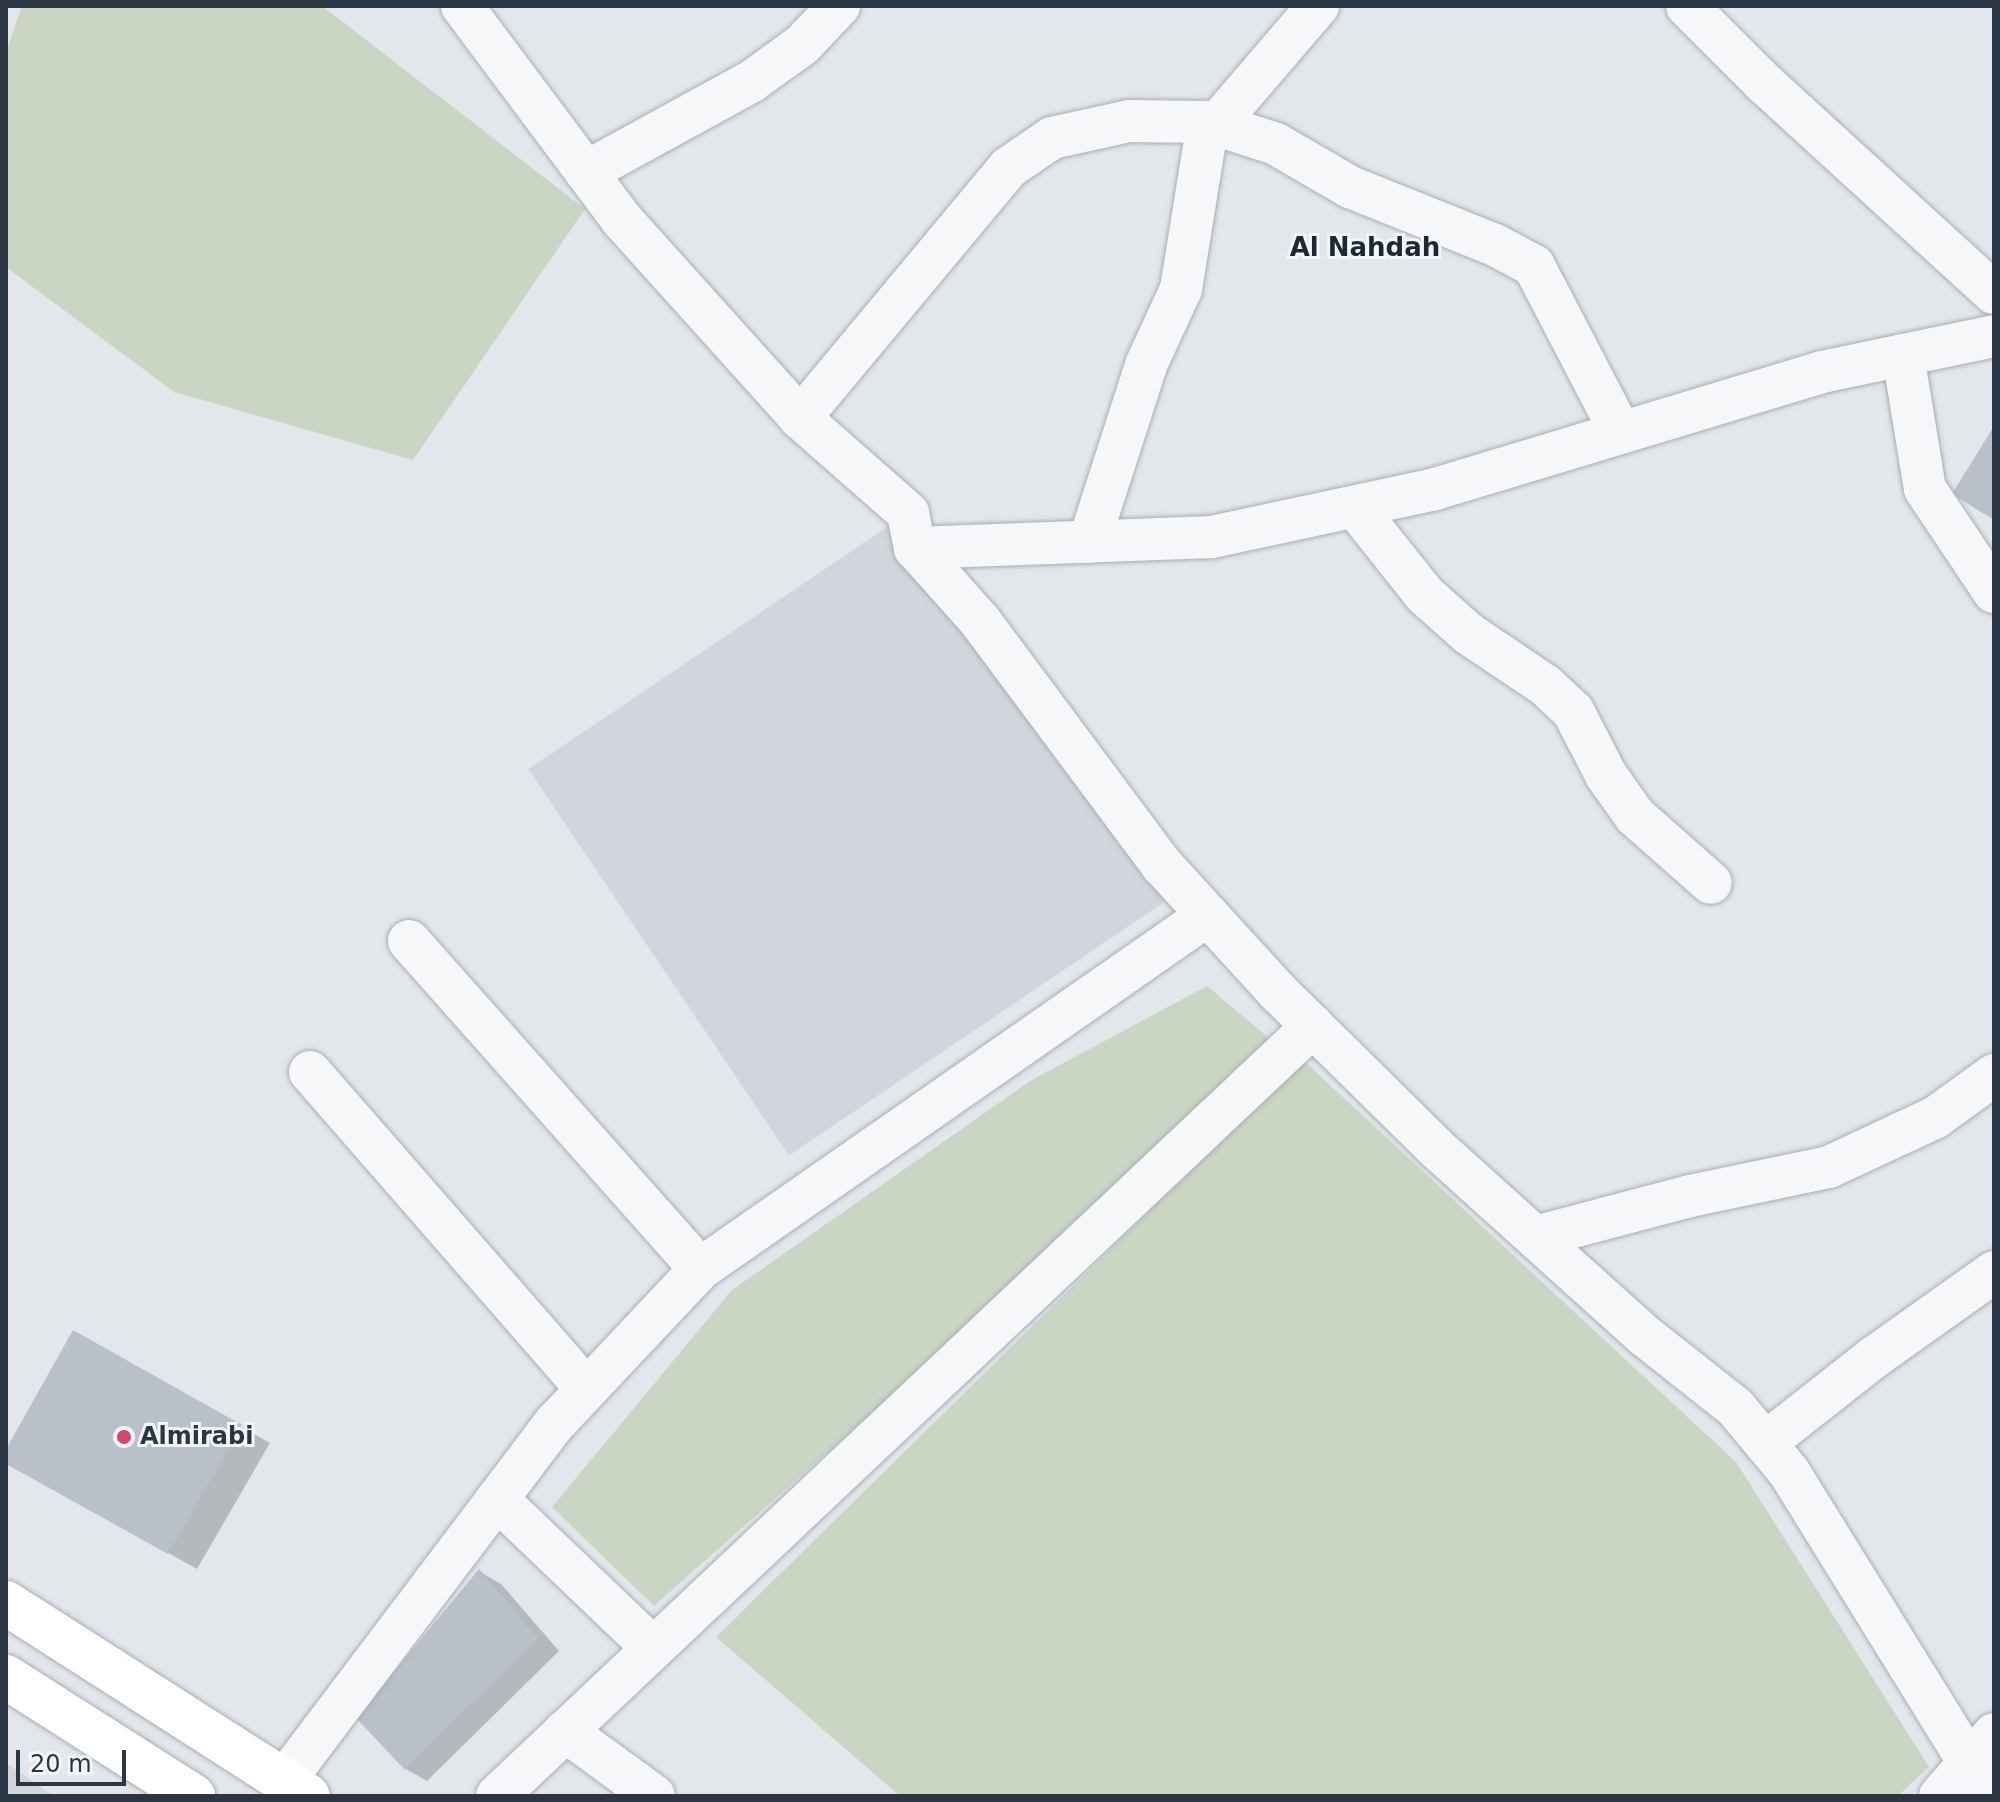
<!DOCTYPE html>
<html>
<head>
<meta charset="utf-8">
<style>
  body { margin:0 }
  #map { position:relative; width:2000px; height:1802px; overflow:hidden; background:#e3e7eb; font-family:"DejaVu Sans",sans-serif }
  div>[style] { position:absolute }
  .built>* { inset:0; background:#d1d6dd; transform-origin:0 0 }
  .green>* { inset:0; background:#cad5c4 }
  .shadow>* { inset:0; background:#0003 }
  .building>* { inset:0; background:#bac0c9 }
  .roads { filter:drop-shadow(0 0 2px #a8aeb6) drop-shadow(0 0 2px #a8aeb6) }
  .minor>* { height:42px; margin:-21px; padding:0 21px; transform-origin:21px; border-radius:21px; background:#f6f7f9 }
  .highway>* { height:44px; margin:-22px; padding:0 22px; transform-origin:22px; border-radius:22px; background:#fff }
  .dots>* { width:22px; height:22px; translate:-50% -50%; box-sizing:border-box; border:4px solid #f3f6f8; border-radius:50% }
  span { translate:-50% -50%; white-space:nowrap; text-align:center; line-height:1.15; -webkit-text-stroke:6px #f3f6f8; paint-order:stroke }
  .poi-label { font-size:24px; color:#2b3644; font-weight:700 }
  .left { translate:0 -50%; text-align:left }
  .neighbourhood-label { font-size:26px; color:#1d2735; font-weight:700 }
  .frame { position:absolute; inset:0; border:8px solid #2b3644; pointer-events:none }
  .scale { position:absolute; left:16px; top:1750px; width:110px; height:36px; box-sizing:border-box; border:4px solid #2b3644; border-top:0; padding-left:10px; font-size:24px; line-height:28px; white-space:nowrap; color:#2b3644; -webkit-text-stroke:6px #f3f6f8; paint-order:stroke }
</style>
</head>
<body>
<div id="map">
  <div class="built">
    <div style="left:908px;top:513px;width:466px;height:458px;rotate:56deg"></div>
    <div style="clip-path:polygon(6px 1763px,54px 1796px,6px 1796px)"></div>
  </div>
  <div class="green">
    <div style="clip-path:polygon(22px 6px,322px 6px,585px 209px,413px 460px,174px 392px,6px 267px,6px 52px)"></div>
    <div style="clip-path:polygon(1207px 986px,1276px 1044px,1106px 1205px,654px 1606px,552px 1507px,732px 1290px,1030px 1081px)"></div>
    <div style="clip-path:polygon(1303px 1060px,1736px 1462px,1929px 1767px,1898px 1796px,900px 1796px,716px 1637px)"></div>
  </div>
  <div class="shadow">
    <div style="clip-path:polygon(74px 1333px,270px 1443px,197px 1569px,6px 1462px,6px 1453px)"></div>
    <div style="clip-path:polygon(480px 1572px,501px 1584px,559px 1651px,427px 1781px,406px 1769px)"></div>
  </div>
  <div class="building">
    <div style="clip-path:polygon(1994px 426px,1994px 520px,1952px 494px)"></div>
    <div style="clip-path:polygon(73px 1330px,242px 1425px,168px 1554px,6px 1464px,6px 1449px)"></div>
    <div style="clip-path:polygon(479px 1569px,538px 1638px,405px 1770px,356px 1718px)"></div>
  </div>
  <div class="roads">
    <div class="minor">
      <div style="left:462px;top:6px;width:267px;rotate:53.2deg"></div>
      <div style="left:622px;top:220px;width:266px;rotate:48deg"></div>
      <div style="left:800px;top:418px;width:144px;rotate:41.3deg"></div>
      <div style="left:908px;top:513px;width:36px;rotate:79deg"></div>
      <div style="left:915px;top:548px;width:98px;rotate:48.3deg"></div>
      <div style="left:980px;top:621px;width:304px;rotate:53.3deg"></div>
      <div style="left:1162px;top:865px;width:173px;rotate:47.6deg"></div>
      <div style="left:1279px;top:993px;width:219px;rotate:44.6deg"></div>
      <div style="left:1435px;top:1147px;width:283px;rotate:42deg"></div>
      <div style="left:1645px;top:1336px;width:115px;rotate:38.3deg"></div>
      <div style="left:1735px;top:1407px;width:85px;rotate:50.3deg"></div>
      <div style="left:1789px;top:1472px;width:381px;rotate:58.2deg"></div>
      <div style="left:1687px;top:6px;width:110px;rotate:45deg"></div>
      <div style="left:1765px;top:84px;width:310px;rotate:42.4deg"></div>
      <div style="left:1216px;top:125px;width:157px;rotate:-49.4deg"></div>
      <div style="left:586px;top:172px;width:189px;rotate:-28.7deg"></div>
      <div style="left:752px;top:81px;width:62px;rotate:-35.8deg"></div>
      <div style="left:802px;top:45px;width:54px;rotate:-46.5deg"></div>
      <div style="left:1903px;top:355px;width:136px;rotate:80.7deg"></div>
      <div style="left:1925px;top:489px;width:124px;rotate:56.2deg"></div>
      <div style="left:800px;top:418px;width:325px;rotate:-50.2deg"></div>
      <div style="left:1008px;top:168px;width:53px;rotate:-34.3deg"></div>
      <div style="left:1052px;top:138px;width:79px;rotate:-12.4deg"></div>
      <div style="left:1129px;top:121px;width:79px;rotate:0.7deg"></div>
      <div style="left:1208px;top:122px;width:71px;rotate:17.9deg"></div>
      <div style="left:1276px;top:144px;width:86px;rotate:30.2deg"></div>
      <div style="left:1350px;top:187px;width:156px;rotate:21.8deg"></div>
      <div style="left:1495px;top:245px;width:44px;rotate:28.3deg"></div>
      <div style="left:1534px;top:266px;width:188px;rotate:62.5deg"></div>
      <div style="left:1355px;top:507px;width:112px;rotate:51.5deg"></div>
      <div style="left:1425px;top:595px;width:59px;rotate:41.6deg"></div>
      <div style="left:1469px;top:634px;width:92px;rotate:33.9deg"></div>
      <div style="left:1545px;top:685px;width:38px;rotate:43deg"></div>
      <div style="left:1573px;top:711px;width:72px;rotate:62.7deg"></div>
      <div style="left:1606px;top:775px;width:50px;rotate:54.7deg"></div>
      <div style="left:1635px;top:816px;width:101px;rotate:41.4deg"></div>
      <div style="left:1089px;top:542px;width:186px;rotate:-72.1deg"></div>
      <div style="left:1146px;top:365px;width:84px;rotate:-65.3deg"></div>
      <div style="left:1181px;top:289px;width:169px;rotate:-80.8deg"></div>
      <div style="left:915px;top:548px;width:297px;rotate:-2.1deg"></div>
      <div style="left:1212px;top:537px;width:228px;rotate:-12.1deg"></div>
      <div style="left:1435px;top:489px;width:404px;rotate:-16.8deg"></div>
      <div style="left:1822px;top:372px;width:176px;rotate:-11.8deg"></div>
      <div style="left:409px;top:941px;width:438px;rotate:48.4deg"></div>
      <div style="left:310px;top:1072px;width:421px;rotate:48.9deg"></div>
      <div style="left:1535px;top:1237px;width:160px;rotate:-14.8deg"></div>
      <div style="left:1690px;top:1196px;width:142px;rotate:-11.8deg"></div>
      <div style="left:1829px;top:1167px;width:118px;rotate:-25deg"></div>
      <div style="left:1936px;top:1117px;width:72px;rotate:-35.9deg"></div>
      <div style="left:1765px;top:1443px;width:137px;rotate:-38.2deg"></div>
      <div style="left:1873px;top:1358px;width:148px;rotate:-35.4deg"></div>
      <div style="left:497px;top:1499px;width:216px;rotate:43.7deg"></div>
      <div style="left:565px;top:1731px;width:110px;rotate:36.1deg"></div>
      <div style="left:284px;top:1781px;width:450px;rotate:-52.9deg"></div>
      <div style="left:556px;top:1422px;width:210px;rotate:-46.7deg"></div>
      <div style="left:700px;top:1269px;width:619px;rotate:-34.87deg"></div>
      <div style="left:497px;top:1796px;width:1122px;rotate:-43.34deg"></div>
      <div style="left:1940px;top:1796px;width:82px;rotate:-48.9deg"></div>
    </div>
    <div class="highway">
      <div style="left:6px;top:1603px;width:358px;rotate:32.6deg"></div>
      <div style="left:6px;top:1677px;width:222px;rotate:32.5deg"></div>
    </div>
  </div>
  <div class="dots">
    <div style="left:124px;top:1437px;background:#d04967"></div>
  </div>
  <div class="poi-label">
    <span class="left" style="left:140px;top:1437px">Almirabi</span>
  </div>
  <div class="neighbourhood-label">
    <span style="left:1365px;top:248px">Al Nahdah</span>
  </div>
  <div class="frame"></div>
  <div class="scale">20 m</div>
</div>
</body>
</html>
